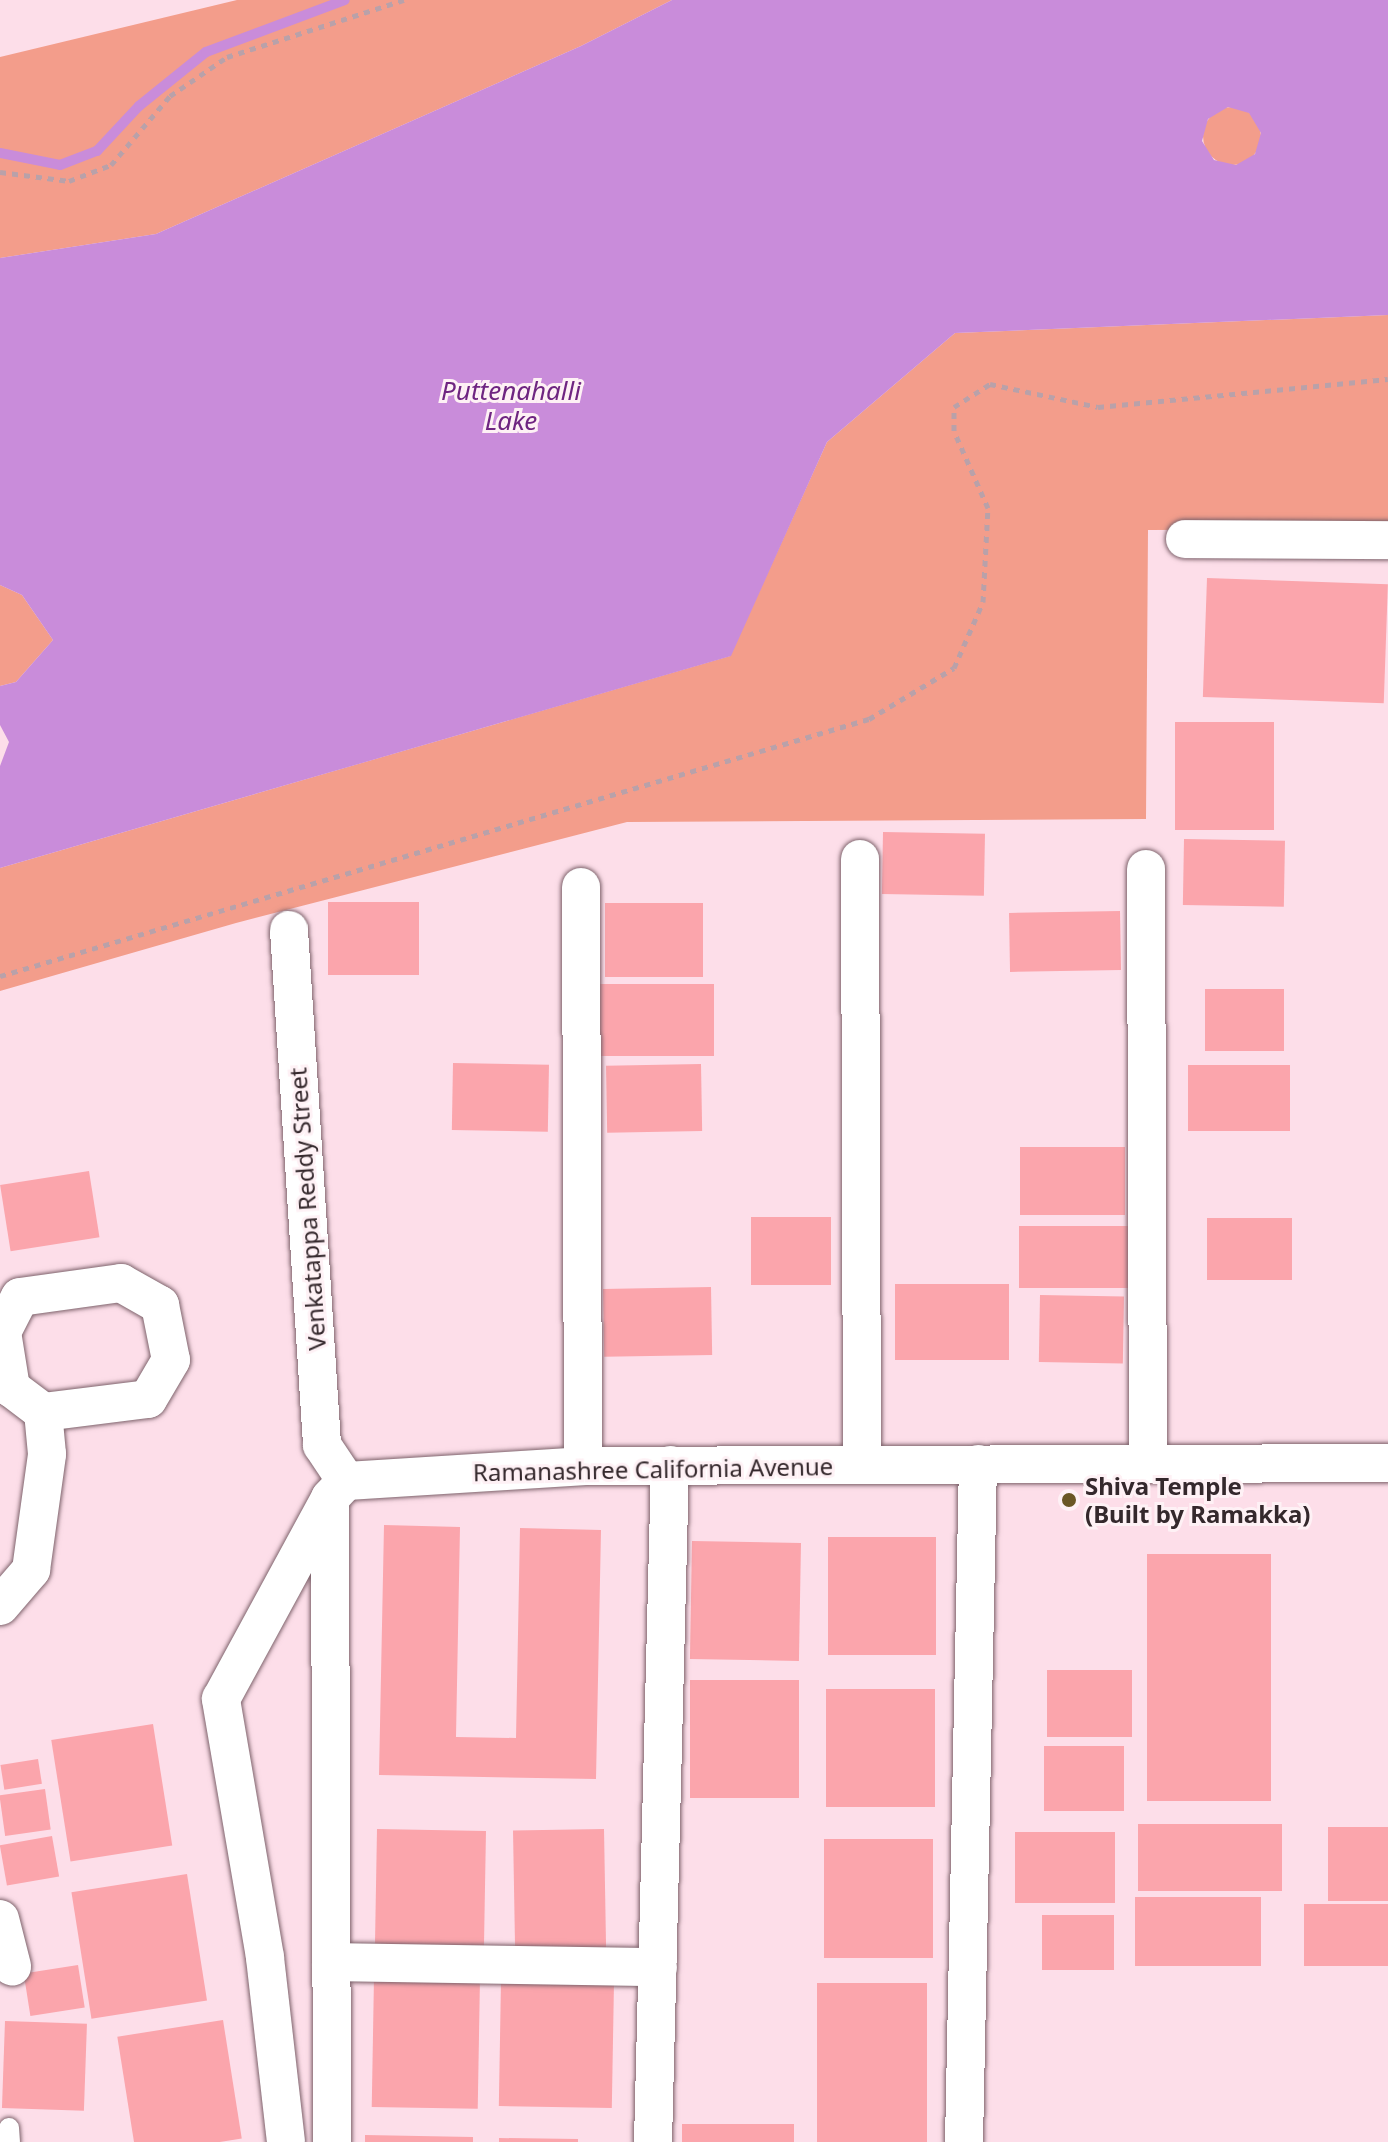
<!DOCTYPE html>
<html>
<head>
<meta charset="utf-8">
<style>
  body { margin:0 }
  #map { position:relative; width:1388px; height:2142px; overflow:hidden; background:#fddee9; font-family:"Noto Sans",sans-serif }
  div>[style] { position:absolute }
  .green>* { inset:0; background:#f39d8b }
  .round { border-radius:50% }
  .water>* { inset:0; background:#c98cda }
  .stream>* { height:10px; margin:-5px; padding:0 5px; transform-origin:5px; border-radius:5px; background:#c98cda }
  .building>* { inset:0; background:#fba5ac; transform-origin:0 0 }
  .path>* { height:5px; margin-top:-2.5px; transform-origin:0; background:repeating-linear-gradient(90deg,#b9a1a9 0 6px,transparent 0 12px) }
  .roads { filter:drop-shadow(0 0 2px #7e636c) drop-shadow(0 0 2px #7e636c) }
  .lane>* { height:20px; margin:-10px; padding:0 10px; transform-origin:10px; border-radius:10px; background:#fff }
  .street>* { height:38px; margin:-19px; padding:0 19px; transform-origin:19px; border-radius:19px; background:#fff }
  .dots>* { width:22px; height:22px; translate:-50% -50%; box-sizing:border-box; border:4px solid #fef1f5; border-radius:50% }
  span { translate:-50% -50%; white-space:nowrap; text-align:center; line-height:1.15; -webkit-text-stroke:6px #fef1f5; paint-order:stroke }
  .street-label { font-size:24px; color:#34282c }
  .poi-label { font-size:24px; color:#34282c; font-weight:700 }
  .left { translate:0 -50%; text-align:left }
  .water-label { font-size:26px; color:#6f2581; font-style:italic }
</style>
</head>
<body>
<div id="map">
  <div class="green">
    <div style="clip-path:polygon(237px 0,672px 0,581px 46px,156px 234px,0 258px,0 57px)"></div>
    <div class="round" style="left:1203px;top:107px;width:58px;height:58px"></div>
    <div style="clip-path:polygon(1388px 315px,1388px 529px,1148px 530px,1146px 819px,627px 822px,236px 923px,0 991px,0 868px,730px 656px,827px 442px,955px 333px)"></div>
    <div style="clip-path:polygon(0 585px,22px 595px,53px 640px,16px 682px,0 686px)"></div>
  </div>
  <div class="water">
    <div style="clip-path:polygon(evenodd,672px 0,1388px 0,1388px 315px,955px 333px,827px 442px,731px 656px,0 868px,0 766px,9px 742px,0 725px,0 686px,16px 682px,53px 640px,22px 595px,0 585px,0 258px,156px 234px,581px 46px,672px 0,1228px 107px,1249px 113px,1261px 133px,1255px 154px,1236px 165px,1214px 160px,1202px 141px,1208px 119px,1228px 107px)"></div>
  </div>
  <div class="stream">
    <div style="left:0;top:153px;width:61px;rotate:11.3deg"></div>
    <div style="left:60px;top:165px;width:40px;rotate:-21deg"></div>
    <div style="left:97px;top:151px;width:62px;rotate:-47deg"></div>
    <div style="left:139px;top:106px;width:86px;rotate:-38.9deg"></div>
    <div style="left:206px;top:52px;width:148px;rotate:-20.5deg"></div>
  </div>
  <div class="building">
    <div style="left:1207px;top:578px;width:181px;height:119px;rotate:2deg"></div>
    <div style="left:1175px;top:722px;width:99px;height:108px"></div>
    <div style="left:883px;top:832px;width:102px;height:62px;rotate:1deg"></div>
    <div style="left:1184px;top:839px;width:101px;height:66px;rotate:1deg"></div>
    <div style="left:328px;top:902px;width:91px;height:73px"></div>
    <div style="left:605px;top:903px;width:98px;height:74px"></div>
    <div style="left:1120px;top:911px;width:59px;height:111px;rotate:89deg"></div>
    <div style="left:714px;top:984px;width:72px;height:118px;rotate:90deg"></div>
    <div style="left:1205px;top:989px;width:79px;height:62px"></div>
    <div style="left:453px;top:1063px;width:96px;height:67px;rotate:1deg"></div>
    <div style="left:701px;top:1064px;width:67px;height:95px;rotate:89deg"></div>
    <div style="left:1188px;top:1065px;width:102px;height:66px"></div>
    <div style="left:1020px;top:1147px;width:105px;height:68px"></div>
    <div style="left:89px;top:1171px;width:67px;height:90px;rotate:81deg"></div>
    <div style="left:751px;top:1217px;width:80px;height:68px"></div>
    <div style="left:1207px;top:1218px;width:85px;height:62px"></div>
    <div style="left:1130px;top:1226px;width:62px;height:111px;rotate:90deg"></div>
    <div style="left:895px;top:1284px;width:114px;height:76px"></div>
    <div style="left:711px;top:1287px;width:68px;height:108px;rotate:89deg"></div>
    <div style="left:1040px;top:1295px;width:84px;height:67px;rotate:1deg"></div>
    <div style="clip-path:polygon(384px 1525px,460px 1527px,456px 1737px,516px 1738px,520px 1528px,601px 1530px,596px 1779px,379px 1775px)"></div>
    <div style="left:828px;top:1537px;width:108px;height:118px"></div>
    <div style="left:692px;top:1541px;width:109px;height:118px;rotate:1deg"></div>
    <div style="left:1271px;top:1554px;width:247px;height:124px;rotate:90deg"></div>
    <div style="left:1047px;top:1670px;width:85px;height:67px"></div>
    <div style="left:690px;top:1680px;width:109px;height:118px"></div>
    <div style="left:826px;top:1689px;width:109px;height:118px"></div>
    <div style="left:153px;top:1724px;width:123px;height:103px;rotate:81deg"></div>
    <div style="left:1044px;top:1746px;width:80px;height:65px"></div>
    <div style="left:38px;top:1759px;width:25px;height:38px;rotate:81deg"></div>
    <div style="left:45px;top:1789px;width:41px;height:46px;rotate:82deg"></div>
    <div style="left:1282px;top:1824px;width:67px;height:144px;rotate:90deg"></div>
    <div style="left:1328px;top:1827px;width:60px;height:74px"></div>
    <div style="left:377px;top:1829px;width:109px;height:122px;rotate:1deg"></div>
    <div style="left:604px;top:1829px;width:121px;height:91px;rotate:89deg"></div>
    <div style="left:1115px;top:1832px;width:71px;height:100px;rotate:90deg"></div>
    <div style="left:52px;top:1836px;width:41px;height:53px;rotate:80deg"></div>
    <div style="left:933px;top:1839px;width:119px;height:109px;rotate:90deg"></div>
    <div style="left:187px;top:1874px;width:128px;height:117px;rotate:81deg"></div>
    <div style="left:1135px;top:1897px;width:126px;height:69px"></div>
    <div style="left:1304px;top:1904px;width:84px;height:62px"></div>
    <div style="left:1042px;top:1915px;width:72px;height:55px"></div>
    <div style="left:78px;top:1965px;width:43px;height:55px;rotate:81deg"></div>
    <div style="left:374px;top:1977px;width:106px;height:130px;rotate:1deg"></div>
    <div style="left:501px;top:1981px;width:113px;height:125px;rotate:1deg"></div>
    <div style="left:927px;top:1983px;width:159px;height:110px;rotate:90deg"></div>
    <div style="left:223px;top:2020px;width:120px;height:107px;rotate:81deg"></div>
    <div style="left:5px;top:2021px;width:82px;height:87px;rotate:2deg"></div>
    <div style="left:682px;top:2124px;width:112px;height:18px"></div>
    <div style="clip-path:polygon(365px 2135px,473px 2137px,473px 2142px,365px 2142px)"></div>
    <div style="clip-path:polygon(499px 2138px,578px 2139px,578px 2142px,499px 2142px)"></div>
  </div>
  <div class="path">
    <div style="left:0;top:172px;width:70px;rotate:7.4deg"></div>
    <div style="left:69px;top:181px;width:45px;rotate:-20.9deg"></div>
    <div style="left:111px;top:165px;width:91px;rotate:-49.5deg"></div>
    <div style="left:170px;top:96px;width:69px;rotate:-34.4deg"></div>
    <div style="left:227px;top:57px;width:186px;rotate:-17.9deg"></div>
    <div style="left:0;top:976px;width:906px;rotate:-16.48deg"></div>
    <div style="left:869px;top:719px;width:99px;rotate:-31deg"></div>
    <div style="left:954px;top:668px;width:72px;rotate:-66.3deg"></div>
    <div style="left:983px;top:602px;width:94px;rotate:-87deg"></div>
    <div style="left:988px;top:508px;width:84px;rotate:-113.8deg"></div>
    <div style="left:954px;top:431px;width:24px;rotate:-90deg"></div>
    <div style="left:954px;top:407px;width:43px;rotate:-32.6deg"></div>
    <div style="left:990px;top:384px;width:110px;rotate:12deg"></div>
    <div style="left:1098px;top:407px;width:291px;rotate:-5.5deg"></div>
  </div>
  <div class="roads">
    <div class="lane">
      <div style="left:9px;top:2128px;width:14px;rotate:86deg"></div>
    </div>
    <div class="street">
      <div style="left:1185px;top:539px;width:203px;rotate:0.3deg"></div>
      <div style="left:860px;top:859px;width:606px;rotate:89.81deg"></div>
      <div style="left:1146px;top:869px;width:595px;rotate:89.81deg"></div>
      <div style="left:581px;top:887px;width:579px;rotate:89.8deg"></div>
      <div style="left:289px;top:930px;width:516px;rotate:86.33deg"></div>
      <div style="left:322px;top:1445px;width:43px;rotate:56.3deg"></div>
      <div style="left:330px;top:1504px;width:638px;rotate:89.82deg"></div>
      <div style="left:0;top:1606px;width:48px;rotate:-49.3deg"></div>
      <div style="left:31px;top:1570px;width:117px;rotate:-82.1deg"></div>
      <div style="left:47px;top:1454px;width:42px;rotate:-95.4deg"></div>
      <div style="left:43px;top:1412px;width:40px;rotate:-143deg"></div>
      <div style="left:11px;top:1388px;width:57px;rotate:-99.1deg"></div>
      <div style="left:2px;top:1332px;width:39px;rotate:-63deg"></div>
      <div style="left:20px;top:1297px;width:102px;rotate:-7.9deg"></div>
      <div style="left:121px;top:1283px;width:45px;rotate:29.4deg"></div>
      <div style="left:160px;top:1305px;width:56px;rotate:78.7deg"></div>
      <div style="left:171px;top:1360px;width:45px;rotate:120.5deg"></div>
      <div style="left:148px;top:1399px;width:106px;rotate:172.9deg"></div>
      <div style="left:0;top:1919px;width:49px;rotate:75.7deg"></div>
      <div style="left:331px;top:1962px;width:327px;rotate:0.9deg"></div>
      <div style="left:286px;top:2142px;width:186px;rotate:-96.5deg"></div>
      <div style="left:265px;top:1957px;width:262px;rotate:-99.7deg"></div>
      <div style="left:221px;top:1699px;width:229px;rotate:-61.5deg"></div>
      <div style="left:330px;top:1498px;width:23px;rotate:-47deg"></div>
      <div style="left:346px;top:1481px;width:237px;rotate:-3.6deg"></div>
      <div style="left:583px;top:1466px;width:805px;rotate:-0.21deg"></div>
      <div style="left:653px;top:2142px;width:677px;rotate:-88.56deg"></div>
      <div style="left:964px;top:2142px;width:678px;rotate:-88.82deg"></div>
    </div>
  </div>
  <div class="dots">
    <div style="left:1069px;top:1500px;background:#6a5725"></div>
  </div>
  <div class="street-label">
    <span style="left:307px;top:1209px;rotate:-94deg">Venkatappa Reddy Street</span>
    <span style="left:653px;top:1469px;rotate:-1deg">Ramanashree California Avenue</span>
  </div>
  <div class="poi-label">
    <span class="left" style="left:1085px;top:1500px">Shiva Temple<br>(Built by Ramakka)</span>
  </div>
  <div class="water-label">
    <span style="left:511px;top:406px">Puttenahalli<br>Lake</span>
  </div>
</div>
</body>
</html>
